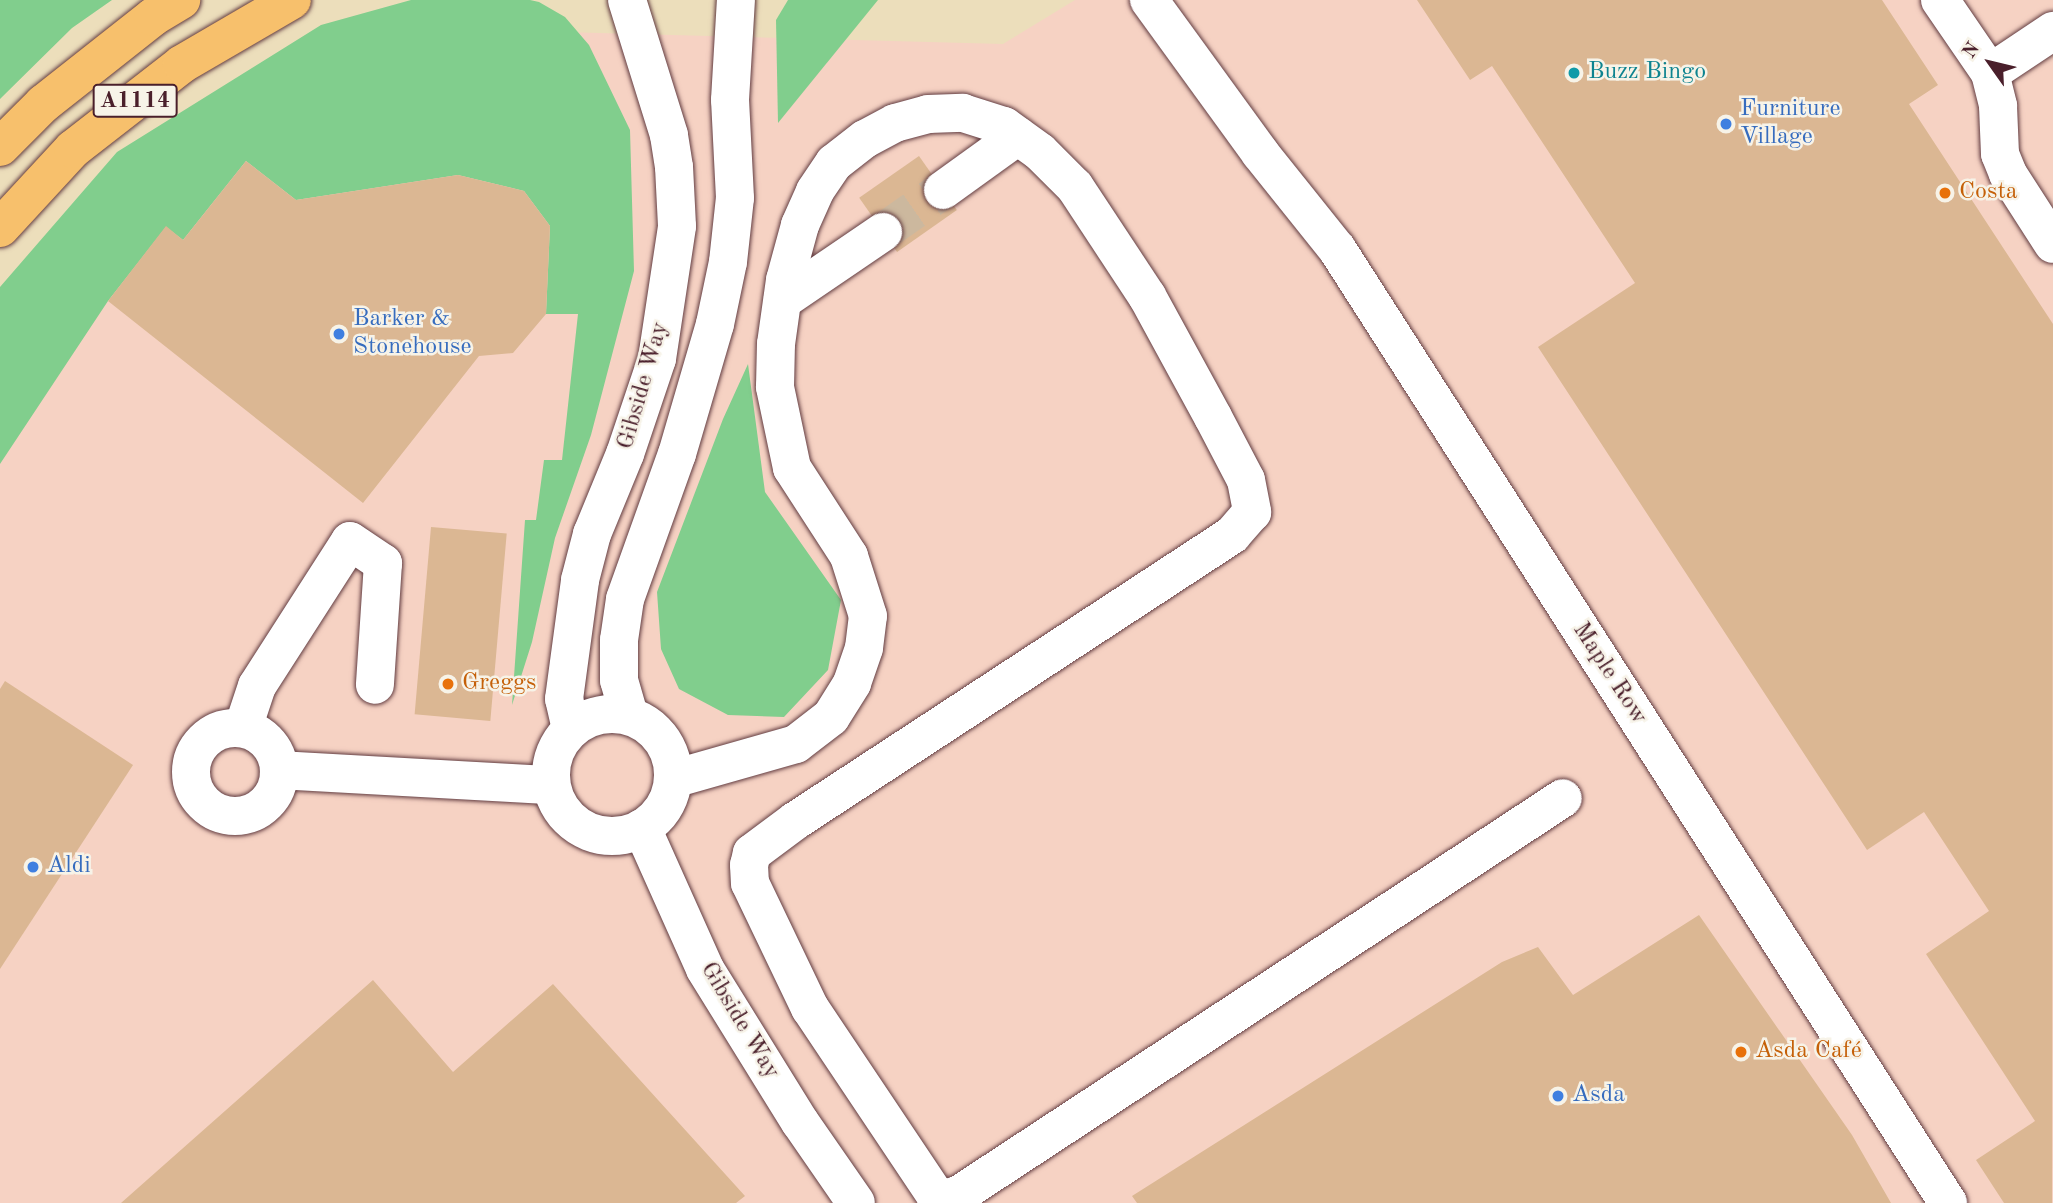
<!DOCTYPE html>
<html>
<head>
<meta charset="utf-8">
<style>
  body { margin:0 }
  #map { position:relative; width:2053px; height:1203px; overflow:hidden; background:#ecdebb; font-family:"Old Standard TT",serif }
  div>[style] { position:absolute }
  .built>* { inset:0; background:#f6d2c3 }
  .green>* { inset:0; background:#81ce8d }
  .building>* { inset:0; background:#dbb793; transform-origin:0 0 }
  .minor-tunnel>* { height:38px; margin-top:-19px; transform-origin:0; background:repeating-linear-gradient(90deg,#ccb89e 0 38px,transparent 0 57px) }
  .roads { filter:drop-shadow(0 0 2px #623c41) drop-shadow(0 0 2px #623c41) }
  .minor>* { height:38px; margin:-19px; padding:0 19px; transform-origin:19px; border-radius:19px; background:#fff }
  .minor>.ring { margin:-19px; padding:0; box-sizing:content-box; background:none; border:38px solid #fff; border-radius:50% }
  .major>* { height:38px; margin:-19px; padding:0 19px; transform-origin:19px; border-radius:19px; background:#f7c06c }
  .dots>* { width:19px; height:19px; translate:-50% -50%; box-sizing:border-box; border:4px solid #f7f3e8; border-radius:50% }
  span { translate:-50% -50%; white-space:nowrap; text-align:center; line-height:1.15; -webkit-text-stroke:5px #f7f3e8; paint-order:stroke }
  .shield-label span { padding:2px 5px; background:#f7f3e8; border:2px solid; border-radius:5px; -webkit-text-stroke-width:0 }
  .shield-label { font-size:23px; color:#4a1f2b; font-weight:700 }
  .culture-label { font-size:24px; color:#0d838f }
  .left { translate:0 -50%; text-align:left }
  .shop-label { font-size:24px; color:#366cbe }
  .food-label { font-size:24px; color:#c56008 }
  .street-label { font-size:24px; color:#4a1f2b }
  .north { position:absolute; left:1955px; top:28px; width:70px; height:70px; -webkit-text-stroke:5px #f7f3e8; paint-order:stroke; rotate:304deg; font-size:19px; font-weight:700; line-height:28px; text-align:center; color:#4a1f2b }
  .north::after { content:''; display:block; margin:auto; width:24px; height:32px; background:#4a1f2b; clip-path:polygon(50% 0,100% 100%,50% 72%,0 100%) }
</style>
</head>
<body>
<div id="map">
  <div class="built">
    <div style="clip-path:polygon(1075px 0,2053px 0,2053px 1203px,0 1203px,0 429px,120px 225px,418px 28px,1003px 44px)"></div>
  </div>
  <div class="green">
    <div style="clip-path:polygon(0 0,112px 0,72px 28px,0 99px)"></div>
    <div style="clip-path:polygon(411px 0,530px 0,539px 2px,565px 17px,589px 45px,630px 130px,634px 271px,591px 435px,555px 538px,532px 642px,512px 705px,525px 520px,536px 520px,544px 460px,562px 460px,578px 314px,546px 314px,550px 226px,524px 191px,458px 175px,296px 200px,246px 161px,183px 240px,166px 227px,108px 301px,0 464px,0 287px,117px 152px,321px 25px)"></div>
    <div style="clip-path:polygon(788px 0,878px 0,778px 123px,776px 20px)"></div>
    <div style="clip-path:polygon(748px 364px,765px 492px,841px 600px,828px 670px,784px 717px,728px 715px,679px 689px,661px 649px,657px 592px,723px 419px)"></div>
  </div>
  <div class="building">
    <div style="clip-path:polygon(1417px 0,1882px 0,1938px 85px,1909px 104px,2053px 324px,2052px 1203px,2004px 1203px,1976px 1160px,2035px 1121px,1926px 954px,1989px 911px,1924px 812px,1867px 850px,1538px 347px,1635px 283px,1492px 66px,1470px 80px)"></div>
    <div style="left:919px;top:156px;width:66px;height:73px;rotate:55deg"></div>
    <div style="clip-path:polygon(246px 161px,296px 200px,458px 175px,524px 191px,550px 226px,546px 314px,513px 353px,479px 356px,363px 503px,108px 301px,166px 226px,183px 240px)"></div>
    <div style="left:431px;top:527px;width:76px;height:188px;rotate:5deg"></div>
    <div style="clip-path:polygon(5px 681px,133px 765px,0 969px,0 689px)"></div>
    <div style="clip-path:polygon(1699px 915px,1852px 1135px,1891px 1203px,1137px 1203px,1132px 1196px,1502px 962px,1538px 947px,1573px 995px)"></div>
    <div style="clip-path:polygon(373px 980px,453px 1072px,553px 984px,745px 1196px,736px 1203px,121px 1203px)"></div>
  </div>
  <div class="minor-tunnel">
    <div style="left:883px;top:232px;width:73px;rotate:-35deg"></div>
  </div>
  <div class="roads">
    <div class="minor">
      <div style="left:1149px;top:0;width:189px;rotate:54deg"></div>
      <div style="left:1260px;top:153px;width:123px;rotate:51.3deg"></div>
      <div style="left:1337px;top:249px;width:1133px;rotate:57.36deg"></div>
      <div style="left:1940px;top:0;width:88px;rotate:55.6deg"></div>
      <div style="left:1990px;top:73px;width:34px;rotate:76deg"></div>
      <div style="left:1998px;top:106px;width:48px;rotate:87.6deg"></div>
      <div style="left:2000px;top:154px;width:22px;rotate:68deg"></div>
      <div style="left:2008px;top:174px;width:83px;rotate:57.3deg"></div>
      <div style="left:1990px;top:73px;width:76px;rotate:-33.7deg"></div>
      <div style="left:943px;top:190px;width:92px;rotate:-35.8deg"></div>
      <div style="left:783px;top:300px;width:121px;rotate:-34.2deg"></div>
      <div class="ring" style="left:551px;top:714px;width:84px;height:84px"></div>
      <div style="left:629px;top:715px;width:36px;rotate:-106deg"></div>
      <div style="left:619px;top:680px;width:40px;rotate:-90deg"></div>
      <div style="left:619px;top:640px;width:41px;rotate:-81.7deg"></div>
      <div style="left:625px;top:599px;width:154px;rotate:-70.3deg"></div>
      <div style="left:677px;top:454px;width:135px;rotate:-73.7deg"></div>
      <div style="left:715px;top:324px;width:63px;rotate:-78.2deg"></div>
      <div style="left:728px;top:262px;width:64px;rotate:-83.8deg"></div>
      <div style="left:735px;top:198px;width:98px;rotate:-92.9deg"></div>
      <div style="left:730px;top:100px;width:100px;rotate:-86.6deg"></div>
      <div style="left:243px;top:728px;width:44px;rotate:-71.6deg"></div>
      <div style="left:257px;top:686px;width:172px;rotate:-57.3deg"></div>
      <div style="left:350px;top:541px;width:40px;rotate:34deg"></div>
      <div style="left:383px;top:563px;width:122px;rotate:93.8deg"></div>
      <div class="ring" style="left:191px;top:728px;width:50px;height:50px"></div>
      <div style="left:571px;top:729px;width:31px;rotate:-103deg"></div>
      <div style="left:564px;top:699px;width:120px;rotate:-82.3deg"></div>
      <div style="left:580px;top:580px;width:48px;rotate:-75.4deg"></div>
      <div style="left:592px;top:534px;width:87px;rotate:-67.6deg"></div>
      <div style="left:625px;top:454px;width:100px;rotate:-71.4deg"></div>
      <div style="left:657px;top:359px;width:134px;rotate:-81.4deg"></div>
      <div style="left:677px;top:226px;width:59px;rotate:-92.9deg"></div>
      <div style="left:674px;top:167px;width:32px;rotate:-99deg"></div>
      <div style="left:669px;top:135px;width:141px;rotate:-107.3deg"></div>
      <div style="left:279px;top:770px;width:272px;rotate:3.2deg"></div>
      <div style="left:673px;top:779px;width:128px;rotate:-15.9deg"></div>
      <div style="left:796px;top:744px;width:44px;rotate:-37.6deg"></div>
      <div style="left:831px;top:717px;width:40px;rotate:-58deg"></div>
      <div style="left:852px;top:683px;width:37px;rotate:-71deg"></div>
      <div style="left:864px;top:648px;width:32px;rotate:-83deg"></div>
      <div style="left:868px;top:616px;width:63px;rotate:-107.6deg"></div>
      <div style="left:849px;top:556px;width:105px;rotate:-122.9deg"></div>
      <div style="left:792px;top:468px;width:83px;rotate:-101.9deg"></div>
      <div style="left:775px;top:387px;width:43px;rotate:-88.7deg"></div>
      <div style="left:776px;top:344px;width:65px;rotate:-82deg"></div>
      <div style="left:785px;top:280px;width:57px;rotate:-74.7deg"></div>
      <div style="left:800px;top:225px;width:37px;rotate:-66deg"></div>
      <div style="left:815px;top:191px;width:34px;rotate:-56deg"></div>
      <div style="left:834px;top:163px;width:39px;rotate:-38deg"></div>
      <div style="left:865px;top:139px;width:34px;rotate:-28deg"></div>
      <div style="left:895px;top:123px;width:34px;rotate:-15deg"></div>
      <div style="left:928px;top:114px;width:35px;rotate:-2deg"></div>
      <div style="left:963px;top:113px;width:43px;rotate:17.6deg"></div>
      <div style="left:1004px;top:126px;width:44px;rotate:35.8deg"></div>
      <div style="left:1040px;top:152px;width:49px;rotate:45deg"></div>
      <div style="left:1075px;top:187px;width:131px;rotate:56.6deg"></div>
      <div style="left:1147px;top:296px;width:138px;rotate:61.4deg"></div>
      <div style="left:1213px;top:417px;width:71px;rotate:62.4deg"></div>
      <div style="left:1246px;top:480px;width:33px;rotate:79deg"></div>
      <div style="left:1252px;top:512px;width:30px;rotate:131deg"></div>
      <div style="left:1232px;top:535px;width:522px;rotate:146.8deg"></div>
      <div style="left:795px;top:821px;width:54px;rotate:143.3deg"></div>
      <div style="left:752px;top:853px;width:12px;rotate:104deg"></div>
      <div style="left:749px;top:865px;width:18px;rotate:87deg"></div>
      <div style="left:750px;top:883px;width:139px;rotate:64.4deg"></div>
      <div style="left:810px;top:1008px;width:225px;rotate:56.2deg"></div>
      <div style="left:935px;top:1195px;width:13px;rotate:13deg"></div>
      <div style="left:948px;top:1198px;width:13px;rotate:-18deg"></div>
      <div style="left:960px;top:1194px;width:721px;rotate:-33.29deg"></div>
      <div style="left:642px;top:828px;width:154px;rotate:65.9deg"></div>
      <div style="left:705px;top:969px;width:180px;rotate:58.2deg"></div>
      <div style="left:800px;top:1122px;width:98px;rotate:55.3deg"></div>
    </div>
    <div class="major">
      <div style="left:0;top:147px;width:61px;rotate:-45deg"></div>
      <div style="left:43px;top:104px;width:140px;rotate:-38.3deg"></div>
      <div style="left:153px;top:17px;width:33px;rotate:-31deg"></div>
      <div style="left:0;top:228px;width:108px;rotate:-47.3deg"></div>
      <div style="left:73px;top:149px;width:138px;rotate:-37.9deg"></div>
      <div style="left:182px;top:64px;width:127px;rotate:-30.2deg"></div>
    </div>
  </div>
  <div class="dots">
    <div style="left:1574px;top:73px;background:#0f9aa8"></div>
    <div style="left:1726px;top:124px;background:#3f7fe0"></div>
    <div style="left:1945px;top:193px;background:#e8710a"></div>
    <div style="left:339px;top:334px;background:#3f7fe0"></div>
    <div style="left:448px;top:684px;background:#e8710a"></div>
    <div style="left:33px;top:867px;background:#3f7fe0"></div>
    <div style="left:1741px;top:1052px;background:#e8710a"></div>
    <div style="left:1558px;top:1096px;background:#3f7fe0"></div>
  </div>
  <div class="shield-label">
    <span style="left:135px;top:101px">A1114</span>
  </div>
  <div class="culture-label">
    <span class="left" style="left:1588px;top:73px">Buzz Bingo</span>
  </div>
  <div class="shop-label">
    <span class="left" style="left:1740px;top:124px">Furniture<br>Village</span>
    <span class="left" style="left:353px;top:334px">Barker &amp;<br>Stonehouse</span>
    <span class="left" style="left:47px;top:867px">Aldi</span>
    <span class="left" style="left:1572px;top:1096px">Asda</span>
  </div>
  <div class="food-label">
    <span class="left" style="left:1959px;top:193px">Costa</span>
    <span class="left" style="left:462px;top:684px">Greggs</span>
    <span class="left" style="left:1755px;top:1052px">Asda Café</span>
  </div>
  <div class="street-label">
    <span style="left:644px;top:386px;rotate:-74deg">Gibside Way</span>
    <span style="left:1609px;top:674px;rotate:57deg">Maple Row</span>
    <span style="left:739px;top:1021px;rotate:59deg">Gibside Way</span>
  </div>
  <div class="north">N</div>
</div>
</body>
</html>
